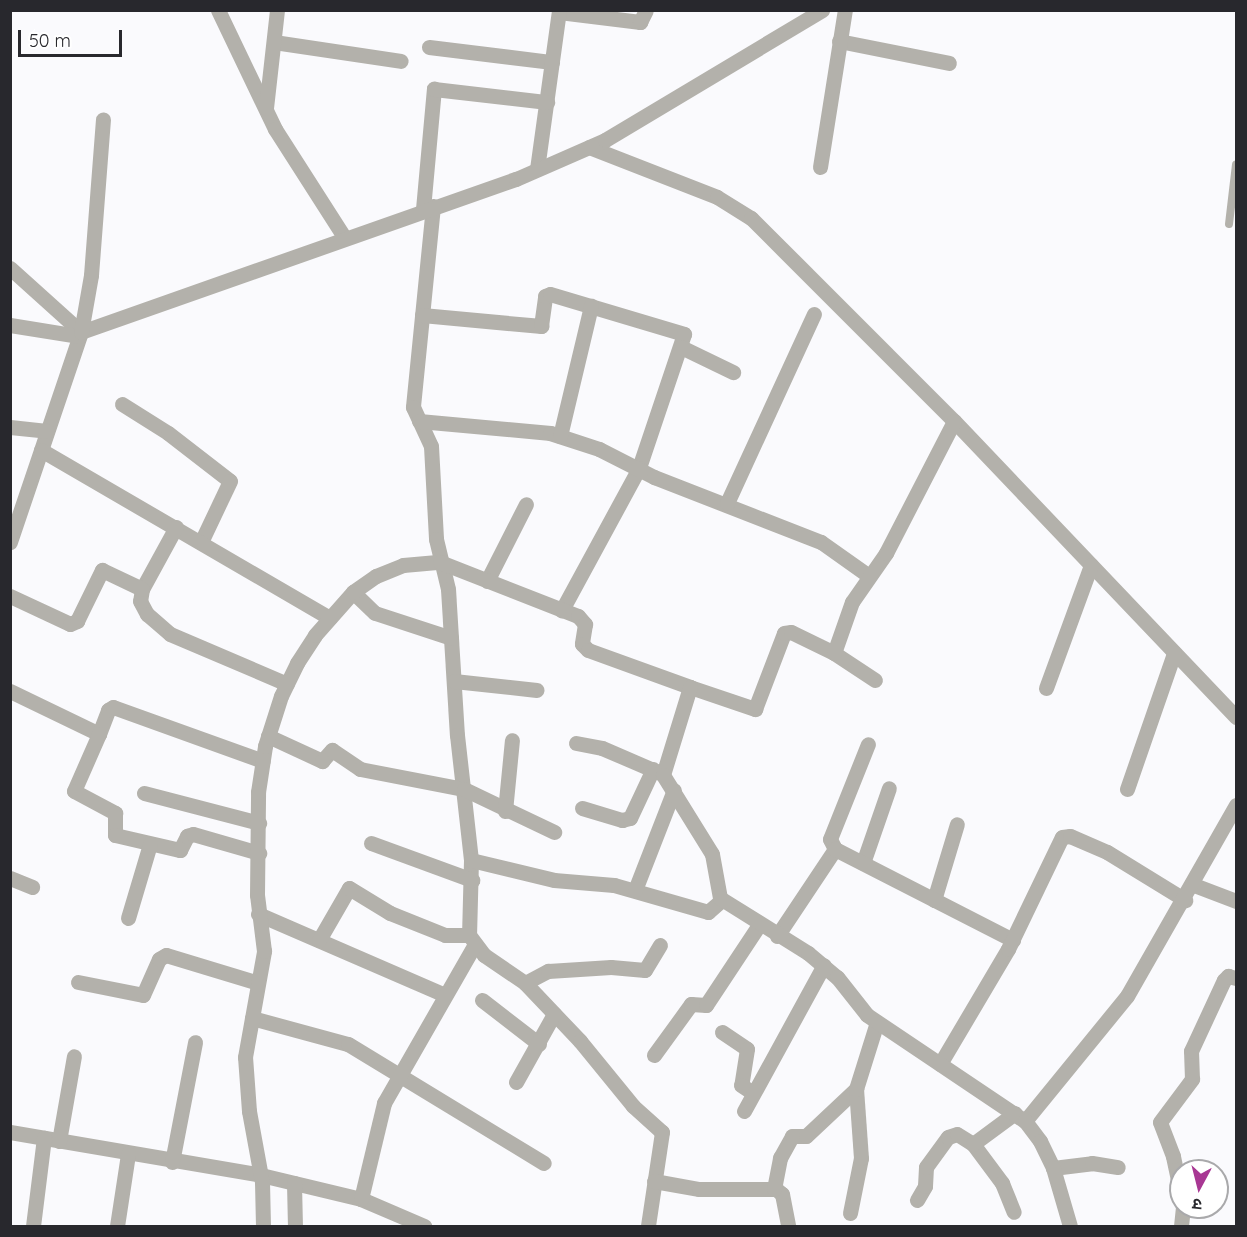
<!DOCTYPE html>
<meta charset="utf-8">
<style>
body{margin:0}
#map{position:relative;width:1247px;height:1237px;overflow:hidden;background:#fafafd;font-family:Quicksand,"Noto Sans Devanagari",sans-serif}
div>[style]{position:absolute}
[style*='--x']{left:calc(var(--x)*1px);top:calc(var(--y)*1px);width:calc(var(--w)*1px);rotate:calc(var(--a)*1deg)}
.service>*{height:8px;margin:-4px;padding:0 4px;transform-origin:4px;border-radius:4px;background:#b3b1ab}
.minor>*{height:15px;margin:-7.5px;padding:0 7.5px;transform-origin:7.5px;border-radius:7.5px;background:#b3b1ab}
span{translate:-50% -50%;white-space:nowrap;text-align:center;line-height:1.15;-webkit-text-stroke:5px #fff;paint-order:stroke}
.frame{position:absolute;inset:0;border:12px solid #28282d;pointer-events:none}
.north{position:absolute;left:1169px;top:1159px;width:60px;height:60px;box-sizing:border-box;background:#fff;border:2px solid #a9a9ab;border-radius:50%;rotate:187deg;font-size:16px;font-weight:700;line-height:24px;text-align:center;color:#28282d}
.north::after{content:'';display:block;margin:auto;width:21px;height:27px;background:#a83793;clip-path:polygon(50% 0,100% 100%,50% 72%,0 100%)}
.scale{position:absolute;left:18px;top:30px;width:104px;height:27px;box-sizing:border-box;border:3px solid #28282d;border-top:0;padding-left:8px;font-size:18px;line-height:21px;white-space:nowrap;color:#28282d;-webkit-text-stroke:4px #fff;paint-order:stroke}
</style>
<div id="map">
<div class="service">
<div style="--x:1229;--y:224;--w:60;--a:-83.3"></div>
</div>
<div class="minor">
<div style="--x:218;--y:10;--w:132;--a:64.4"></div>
<div style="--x:275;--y:129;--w:128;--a:57.4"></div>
<div style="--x:559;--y:12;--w:82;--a:7"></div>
<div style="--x:640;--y:22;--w:13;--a:-63"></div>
<div style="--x:839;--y:41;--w:112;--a:11.3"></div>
<div style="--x:274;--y:42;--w:128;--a:8.5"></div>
<div style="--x:429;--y:47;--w:124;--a:7"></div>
<div style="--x:266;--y:108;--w:99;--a:-83.6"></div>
<div style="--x:589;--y:147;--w:137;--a:21.3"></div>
<div style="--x:717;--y:197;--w:40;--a:32"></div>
<div style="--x:751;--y:218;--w:287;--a:45"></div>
<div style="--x:954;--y:421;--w:409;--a:46.4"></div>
<div style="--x:820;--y:167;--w:159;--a:-81"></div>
<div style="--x:537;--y:169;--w:161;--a:-82.1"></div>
<div style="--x:433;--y:206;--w:202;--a:95.7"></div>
<div style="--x:413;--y:407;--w:43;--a:65.2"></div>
<div style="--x:431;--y:446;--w:93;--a:86.9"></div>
<div style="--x:436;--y:539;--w:51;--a:76.5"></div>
<div style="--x:448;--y:589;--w:146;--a:86.5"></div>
<div style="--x:457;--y:735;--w:126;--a:83.6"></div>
<div style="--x:471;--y:860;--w:75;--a:91.5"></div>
<div style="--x:469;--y:935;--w:25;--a:53"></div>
<div style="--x:484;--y:955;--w:50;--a:34.3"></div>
<div style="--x:525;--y:983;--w:80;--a:46.5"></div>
<div style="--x:580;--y:1041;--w:84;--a:50.8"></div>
<div style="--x:633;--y:1106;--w:39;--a:42"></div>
<div style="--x:662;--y:1132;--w:95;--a:98.5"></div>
<div style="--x:423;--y:209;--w:121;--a:-84.8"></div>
<div style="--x:434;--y:89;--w:114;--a:6.6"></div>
<div style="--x:10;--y:268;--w:96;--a:42"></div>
<div style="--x:81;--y:332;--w:222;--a:108.7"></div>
<div style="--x:422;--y:315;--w:120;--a:5.3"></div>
<div style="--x:541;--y:326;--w:30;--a:-82"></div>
<div style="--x:545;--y:296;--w:5;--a:-22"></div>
<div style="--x:550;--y:294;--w:140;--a:16.6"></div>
<div style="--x:684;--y:334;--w:141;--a:108.6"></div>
<div style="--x:639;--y:468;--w:162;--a:118.5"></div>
<div style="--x:10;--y:325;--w:70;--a:9.1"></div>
<div style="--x:81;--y:332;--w:461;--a:-19.4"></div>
<div style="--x:516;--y:179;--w:97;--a:-23.7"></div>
<div style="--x:605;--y:140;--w:253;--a:-30.9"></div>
<div style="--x:81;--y:332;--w:58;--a:-80"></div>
<div style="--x:91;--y:275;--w:156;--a:-85.6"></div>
<div style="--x:681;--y:347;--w:58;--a:25.7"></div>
<div style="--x:122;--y:404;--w:54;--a:32.2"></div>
<div style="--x:168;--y:433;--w:78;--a:37.7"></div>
<div style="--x:230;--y:481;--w:68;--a:115.4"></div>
<div style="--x:419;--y:421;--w:132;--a:5.2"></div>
<div style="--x:550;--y:433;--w:52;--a:18.1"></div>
<div style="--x:599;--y:449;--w:62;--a:27"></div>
<div style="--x:654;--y:477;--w:179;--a:21.3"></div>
<div style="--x:821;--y:542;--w:59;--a:35.3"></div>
<div style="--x:10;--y:427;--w:37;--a:6"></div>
<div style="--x:560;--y:436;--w:134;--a:-76.6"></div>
<div style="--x:41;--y:450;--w:334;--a:30.2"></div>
<div style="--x:727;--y:503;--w:208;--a:-65.3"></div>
<div style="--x:176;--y:527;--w:71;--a:118.7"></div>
<div style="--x:142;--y:589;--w:12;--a:99"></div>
<div style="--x:140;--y:601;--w:15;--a:62"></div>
<div style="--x:147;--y:614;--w:30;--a:41"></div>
<div style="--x:170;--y:634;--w:127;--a:23.1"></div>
<div style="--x:487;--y:581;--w:86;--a:-63.1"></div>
<div style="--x:353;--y:592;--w:30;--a:44"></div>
<div style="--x:375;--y:613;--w:80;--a:18.2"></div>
<div style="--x:10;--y:596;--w:66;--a:25"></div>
<div style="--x:70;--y:624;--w:8;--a:-23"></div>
<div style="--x:77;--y:621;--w:57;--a:-63.9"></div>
<div style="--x:102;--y:570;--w:44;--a:25.4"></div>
<div style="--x:834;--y:653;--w:49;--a:33.4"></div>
<div style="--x:454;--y:681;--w:83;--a:6.2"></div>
<div style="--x:690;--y:687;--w:69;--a:18.7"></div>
<div style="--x:755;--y:709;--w:81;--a:-69.1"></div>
<div style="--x:784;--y:633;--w:7;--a:-8"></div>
<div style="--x:791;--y:632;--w:48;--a:26"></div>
<div style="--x:834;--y:653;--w:54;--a:-70.6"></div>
<div style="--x:852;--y:602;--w:60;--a:-55.2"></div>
<div style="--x:886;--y:553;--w:148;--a:-62.7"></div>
<div style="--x:1046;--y:688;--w:131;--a:-69.9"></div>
<div style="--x:10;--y:691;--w:99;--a:25.8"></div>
<div style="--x:99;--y:734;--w:26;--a:-69"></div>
<div style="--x:108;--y:710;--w:6;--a:-31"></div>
<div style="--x:113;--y:707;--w:159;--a:19.8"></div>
<div style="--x:99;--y:734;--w:62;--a:113.7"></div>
<div style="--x:74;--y:791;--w:47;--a:28.2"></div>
<div style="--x:115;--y:813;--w:22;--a:90"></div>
<div style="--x:115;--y:835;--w:67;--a:13"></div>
<div style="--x:180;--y:850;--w:16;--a:-63"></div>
<div style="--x:187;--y:836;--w:6;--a:-18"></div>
<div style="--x:193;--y:834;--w:69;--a:16.1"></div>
<div style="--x:268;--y:736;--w:60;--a:24.8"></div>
<div style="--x:322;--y:761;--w:15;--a:-48"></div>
<div style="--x:332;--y:750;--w:34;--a:34"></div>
<div style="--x:360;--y:769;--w:106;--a:10.9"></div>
<div style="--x:464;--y:789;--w:100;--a:25.5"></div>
<div style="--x:576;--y:743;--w:26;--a:11"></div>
<div style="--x:602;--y:748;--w:63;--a:23.3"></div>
<div style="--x:1127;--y:789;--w:144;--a:-70.9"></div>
<div style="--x:144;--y:793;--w:119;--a:14.6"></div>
<div style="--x:582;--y:808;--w:42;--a:16.7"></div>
<div style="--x:622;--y:820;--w:8;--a:-14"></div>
<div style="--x:630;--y:818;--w:54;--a:-64.9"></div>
<div style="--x:505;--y:811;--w:71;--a:-84.4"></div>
<div style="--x:371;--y:843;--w:108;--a:20.1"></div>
<div style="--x:835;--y:849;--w:11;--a:-117"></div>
<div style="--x:830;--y:839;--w:102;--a:-68.2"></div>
<div style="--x:471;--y:860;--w:85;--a:13.5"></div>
<div style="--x:554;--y:880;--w:60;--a:4.8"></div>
<div style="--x:614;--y:885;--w:98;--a:16"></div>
<div style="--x:708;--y:912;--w:18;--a:-41"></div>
<div style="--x:863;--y:863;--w:79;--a:-70.9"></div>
<div style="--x:10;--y:878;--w:24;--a:22"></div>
<div style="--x:1194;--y:885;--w:45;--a:20.9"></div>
<div style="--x:635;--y:890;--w:107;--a:-68.7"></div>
<div style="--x:934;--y:900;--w:79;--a:-73.2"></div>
<div style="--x:258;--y:914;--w:204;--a:23.4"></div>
<div style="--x:128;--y:918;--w:77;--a:-73.4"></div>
<div style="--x:777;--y:936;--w:105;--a:-56.3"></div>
<div style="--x:835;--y:849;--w:200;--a:27.1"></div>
<div style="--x:319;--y:940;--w:60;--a:-60"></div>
<div style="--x:349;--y:888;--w:48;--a:31.4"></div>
<div style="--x:390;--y:913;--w:59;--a:21.8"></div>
<div style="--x:445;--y:935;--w:24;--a:0"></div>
<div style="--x:78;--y:982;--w:66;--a:11.3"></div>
<div style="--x:143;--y:995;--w:39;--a:-66"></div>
<div style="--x:159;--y:959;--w:8;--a:-30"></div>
<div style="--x:166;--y:955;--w:96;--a:16.9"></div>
<div style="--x:525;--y:983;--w:26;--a:-28"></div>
<div style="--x:548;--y:971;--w:63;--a:-3.6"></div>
<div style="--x:611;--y:967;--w:34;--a:5"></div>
<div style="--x:645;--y:970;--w:29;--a:-59"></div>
<div style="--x:482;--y:1000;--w:72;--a:37.7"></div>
<div style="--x:252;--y:1018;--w:99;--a:15.2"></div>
<div style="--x:348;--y:1044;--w:229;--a:31.3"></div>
<div style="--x:722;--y:1032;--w:30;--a:34"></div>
<div style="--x:747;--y:1049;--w:36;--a:99"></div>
<div style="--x:741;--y:1085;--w:14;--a:34"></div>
<div style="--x:654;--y:1055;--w:63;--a:-54"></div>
<div style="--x:691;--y:1004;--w:15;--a:4"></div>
<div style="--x:706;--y:1005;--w:96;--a:-56.5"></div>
<div style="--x:940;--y:1064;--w:134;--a:-59.4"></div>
<div style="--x:1008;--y:949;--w:124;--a:-64.3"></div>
<div style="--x:1062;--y:837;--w:8;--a:-7"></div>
<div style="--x:1070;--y:836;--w:40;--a:23.4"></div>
<div style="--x:1107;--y:852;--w:92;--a:31.6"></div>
<div style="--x:516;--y:1082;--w:78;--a:-60.8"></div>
<div style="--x:744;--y:1111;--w:166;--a:-61.3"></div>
<div style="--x:1025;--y:1121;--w:161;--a:-50.8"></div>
<div style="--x:1127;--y:996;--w:220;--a:-60.3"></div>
<div style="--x:10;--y:1132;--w:255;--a:9.7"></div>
<div style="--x:261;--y:1175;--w:103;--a:13.5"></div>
<div style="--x:361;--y:1199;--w:69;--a:23.2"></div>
<div style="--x:59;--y:1141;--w:86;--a:-80"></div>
<div style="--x:973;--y:1144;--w:49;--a:53.4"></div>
<div style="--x:1002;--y:1183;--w:31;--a:68"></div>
<div style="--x:172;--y:1162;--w:122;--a:-79.1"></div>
<div style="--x:1053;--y:1168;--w:39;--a:-7"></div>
<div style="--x:1092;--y:1163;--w:26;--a:9"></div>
<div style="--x:654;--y:1181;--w:46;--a:10.1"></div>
<div style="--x:699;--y:1189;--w:77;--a:0"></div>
<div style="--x:776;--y:1189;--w:8;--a:40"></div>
<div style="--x:782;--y:1194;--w:33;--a:79"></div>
<div style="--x:294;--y:1183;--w:43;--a:88.7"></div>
<div style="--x:774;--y:1189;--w:32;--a:-79"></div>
<div style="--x:780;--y:1158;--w:25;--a:-61"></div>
<div style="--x:792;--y:1136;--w:14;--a:0"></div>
<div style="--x:806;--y:1136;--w:69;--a:-43.2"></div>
<div style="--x:1181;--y:1194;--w:39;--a:-102"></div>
<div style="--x:1173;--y:1156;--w:36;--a:-111"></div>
<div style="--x:1160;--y:1122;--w:54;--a:-53.3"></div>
<div style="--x:1192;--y:1079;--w:28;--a:-92"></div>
<div style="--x:1191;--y:1051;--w:78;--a:-65.1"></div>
<div style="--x:1224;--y:980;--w:6;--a:-45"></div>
<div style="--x:1228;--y:976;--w:8;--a:14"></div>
<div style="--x:361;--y:1199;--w:99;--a:-76.5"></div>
<div style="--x:384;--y:1103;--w:183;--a:-60.2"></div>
<div style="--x:917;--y:1200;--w:16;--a:-60"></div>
<div style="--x:925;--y:1186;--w:19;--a:-87"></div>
<div style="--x:926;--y:1167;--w:37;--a:-54"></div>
<div style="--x:948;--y:1137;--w:9;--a:-18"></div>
<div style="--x:957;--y:1134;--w:19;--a:32"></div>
<div style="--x:973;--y:1144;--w:52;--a:-36.4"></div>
<div style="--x:850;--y:1213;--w:56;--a:-78.7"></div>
<div style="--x:861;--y:1158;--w:69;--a:-94.1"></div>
<div style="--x:856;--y:1089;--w:70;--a:-72.6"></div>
<div style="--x:33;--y:1226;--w:89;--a:-82.9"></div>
<div style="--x:117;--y:1226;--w:73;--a:-81.3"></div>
<div style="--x:263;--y:1226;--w:44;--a:-91.3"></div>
<div style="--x:262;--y:1182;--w:72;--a:-100.4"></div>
<div style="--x:249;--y:1111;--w:54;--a:-94.2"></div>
<div style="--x:245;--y:1057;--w:108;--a:-79.8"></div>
<div style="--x:264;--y:951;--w:56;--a:-97.1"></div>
<div style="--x:257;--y:895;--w:103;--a:-89.4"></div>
<div style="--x:258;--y:792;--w:47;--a:-81.3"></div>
<div style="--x:265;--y:746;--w:52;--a:-72.3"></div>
<div style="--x:281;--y:696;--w:37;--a:-64"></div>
<div style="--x:297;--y:663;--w:33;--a:-57"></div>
<div style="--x:315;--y:635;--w:57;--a:-48.5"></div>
<div style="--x:353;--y:592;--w:28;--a:-35"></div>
<div style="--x:376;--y:576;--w:29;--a:-22"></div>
<div style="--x:403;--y:565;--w:37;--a:-5"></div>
<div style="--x:440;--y:562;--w:148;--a:21.4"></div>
<div style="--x:578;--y:616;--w:11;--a:49"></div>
<div style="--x:585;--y:624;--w:20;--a:99"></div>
<div style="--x:582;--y:644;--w:8;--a:45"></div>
<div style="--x:588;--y:650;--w:109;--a:19.9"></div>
<div style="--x:690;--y:687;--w:92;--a:107.1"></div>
<div style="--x:663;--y:775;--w:93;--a:58.2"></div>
<div style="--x:712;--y:854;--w:45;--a:79.7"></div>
<div style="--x:720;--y:898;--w:104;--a:32"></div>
<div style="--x:808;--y:953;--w:38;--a:40"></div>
<div style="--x:837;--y:977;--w:48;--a:51.7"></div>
<div style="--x:867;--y:1015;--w:190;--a:33.9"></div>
<div style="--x:1025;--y:1121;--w:25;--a:53"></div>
<div style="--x:1040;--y:1141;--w:30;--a:64"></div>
<div style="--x:1053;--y:1168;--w:60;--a:73.7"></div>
<div style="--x:1181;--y:1226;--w:19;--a:-84"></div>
</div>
<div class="frame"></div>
<div class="north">उ</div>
<div class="scale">50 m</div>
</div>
